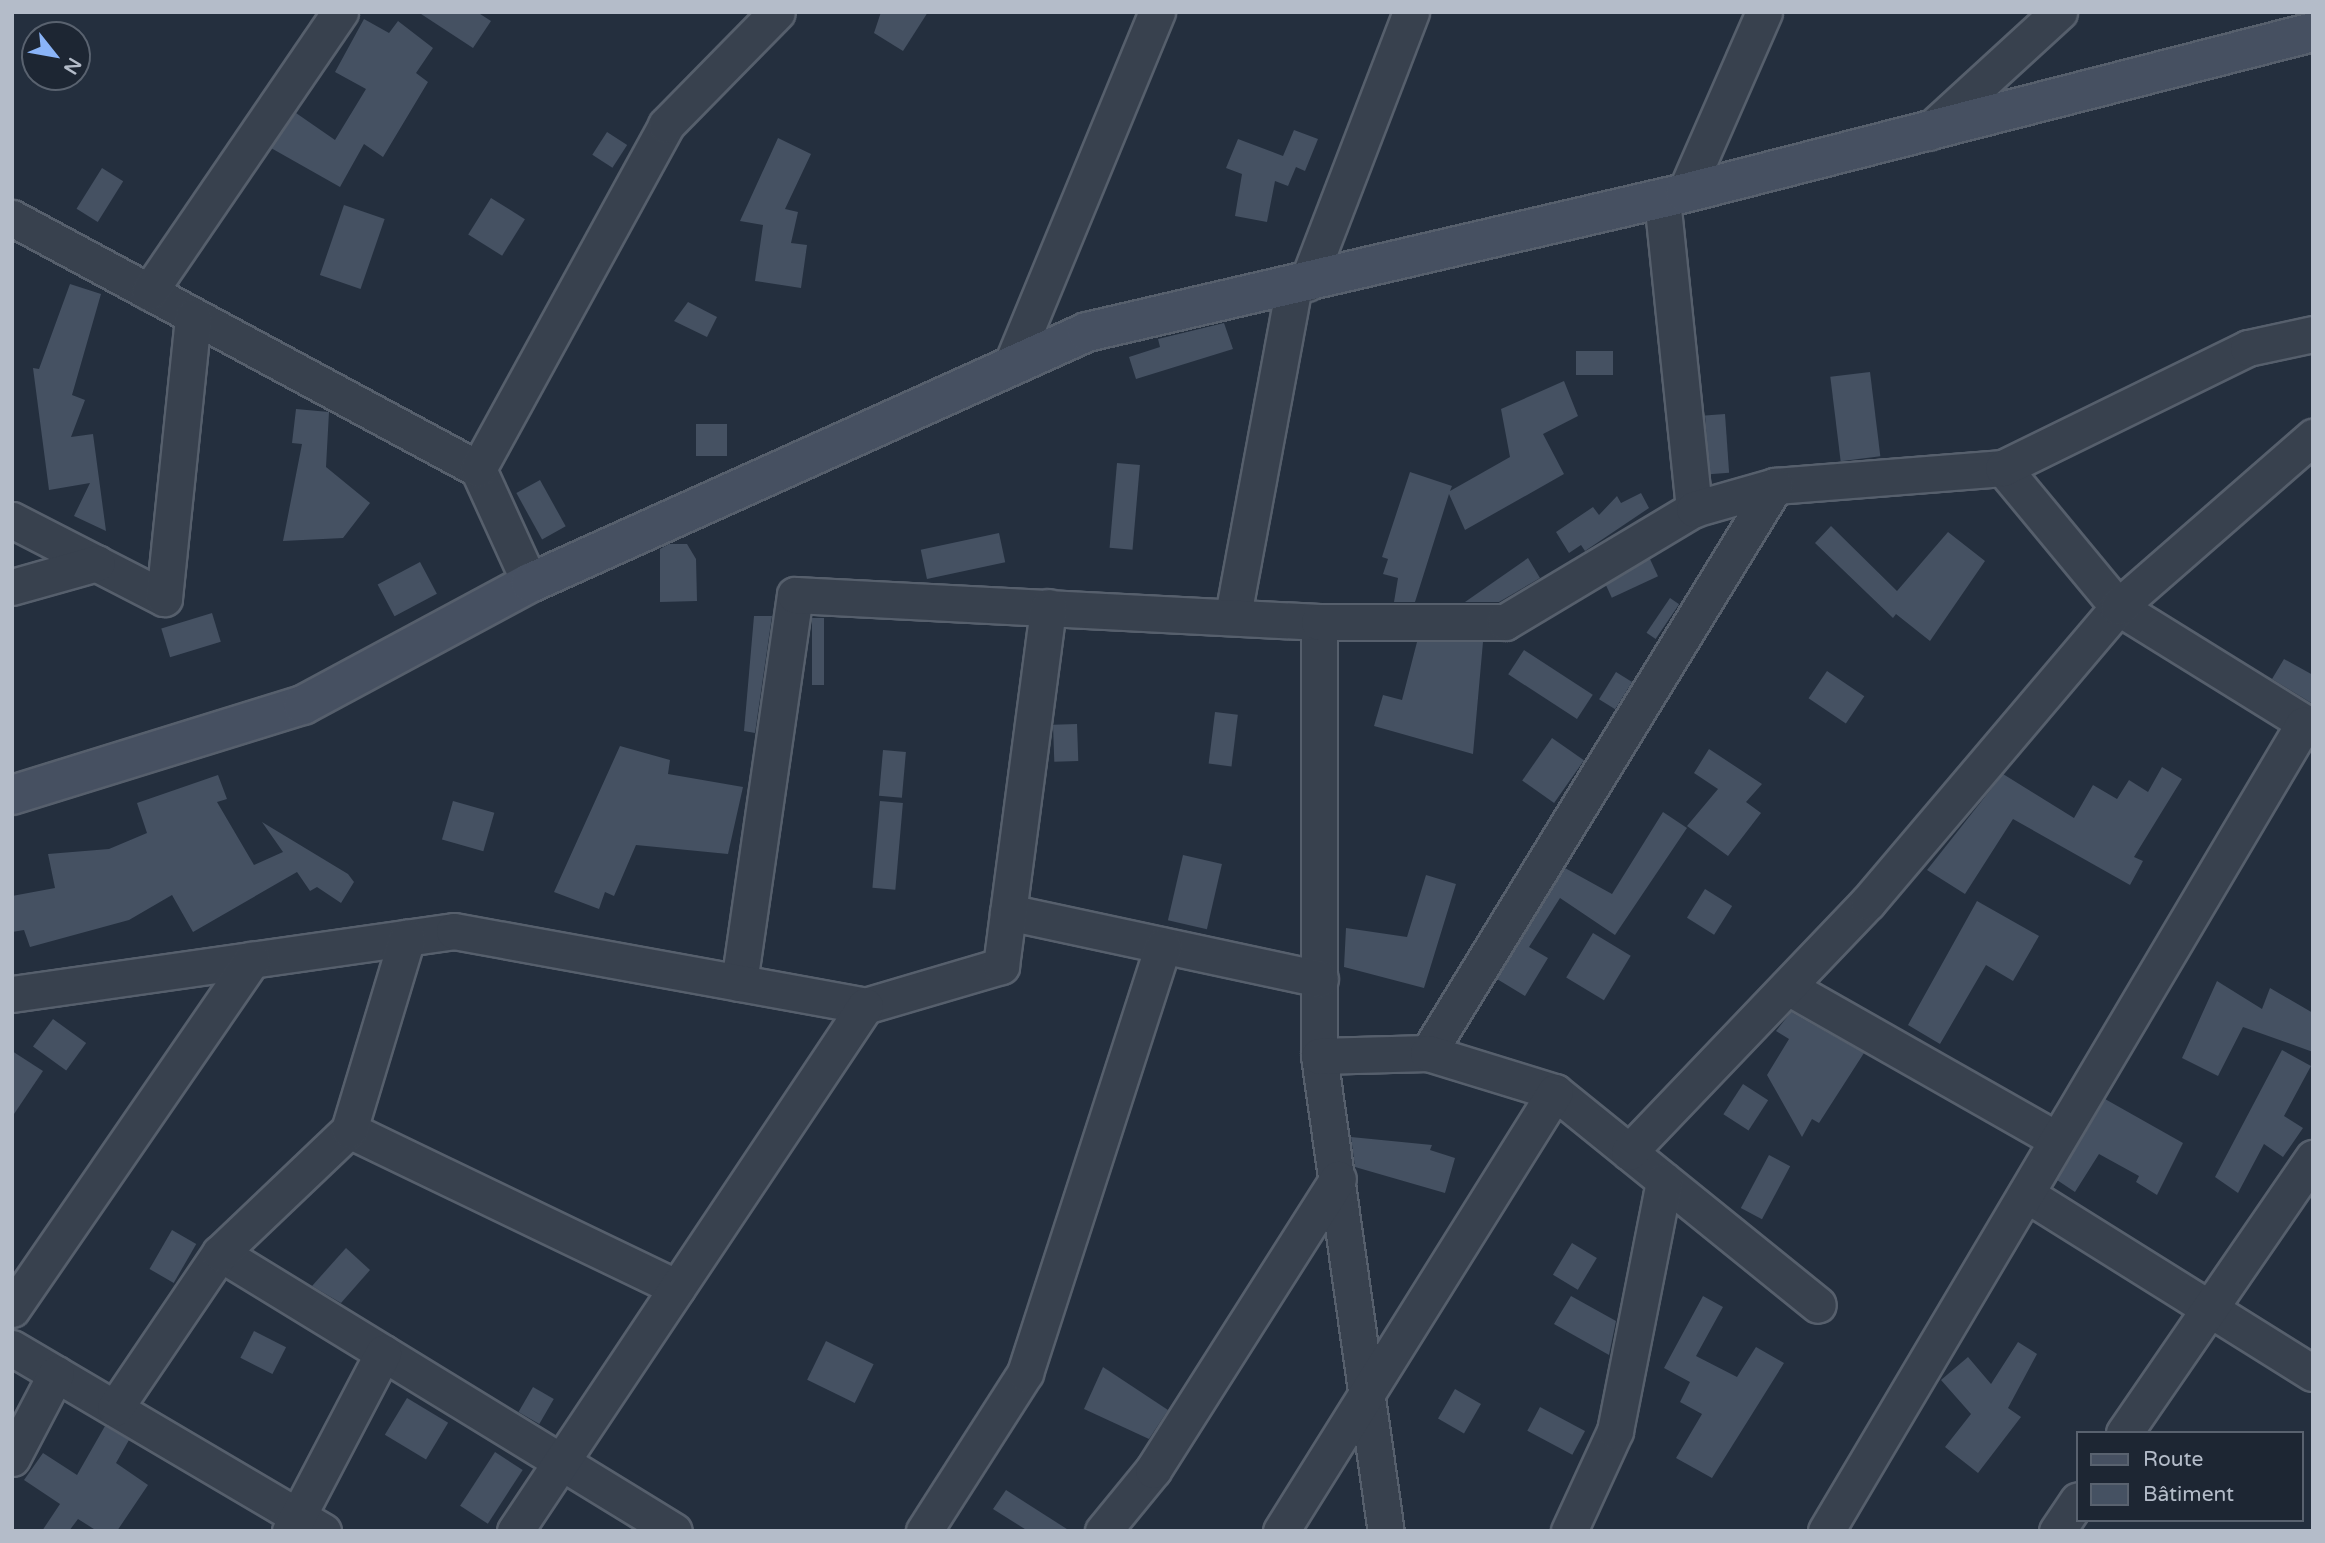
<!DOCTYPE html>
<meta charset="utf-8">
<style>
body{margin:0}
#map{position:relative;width:2325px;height:1543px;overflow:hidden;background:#242f3e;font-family:"Varela Round",sans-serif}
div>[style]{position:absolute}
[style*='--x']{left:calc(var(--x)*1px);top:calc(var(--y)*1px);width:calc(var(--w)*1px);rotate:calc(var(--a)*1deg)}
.building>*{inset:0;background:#455162;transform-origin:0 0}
.roads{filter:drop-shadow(2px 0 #565f6c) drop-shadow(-2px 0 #565f6c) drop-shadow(0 2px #565f6c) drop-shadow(0 -2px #565f6c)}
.street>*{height:35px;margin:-17.5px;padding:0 17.5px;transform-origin:17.5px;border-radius:17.5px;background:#38414e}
.secondary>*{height:38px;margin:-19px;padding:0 19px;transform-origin:19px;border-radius:19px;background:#465061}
span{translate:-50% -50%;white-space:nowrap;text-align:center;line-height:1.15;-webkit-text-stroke:5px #1d2633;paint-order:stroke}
.frame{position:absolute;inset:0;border:14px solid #b4bcc9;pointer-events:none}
.legend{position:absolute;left:2076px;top:1431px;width:228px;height:91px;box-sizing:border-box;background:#1d2633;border:2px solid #59626f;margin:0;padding:9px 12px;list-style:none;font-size:21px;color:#b4bcc9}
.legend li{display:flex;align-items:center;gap:14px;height:35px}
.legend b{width:35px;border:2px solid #59626f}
.north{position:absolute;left:21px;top:21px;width:70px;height:70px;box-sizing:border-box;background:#1d2633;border:2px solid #59626f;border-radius:50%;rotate:121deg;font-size:19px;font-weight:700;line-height:28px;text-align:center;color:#b4bcc9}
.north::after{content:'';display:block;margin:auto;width:24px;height:32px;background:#8ab4f8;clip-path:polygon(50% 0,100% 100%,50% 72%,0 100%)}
</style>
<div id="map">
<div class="building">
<div style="clip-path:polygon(418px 12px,477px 12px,491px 21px,473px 48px)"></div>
<div style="clip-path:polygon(881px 12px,928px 12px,903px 51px,874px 33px)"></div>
<div style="clip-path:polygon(364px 19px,389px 33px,398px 21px,433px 48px,416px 73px,428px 82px,383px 157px,364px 144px,340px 187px,271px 148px,296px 113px,335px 140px,366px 89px,335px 72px)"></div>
<div style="clip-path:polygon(1294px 130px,1318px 139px,1305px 171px,1296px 167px,1288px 186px,1275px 181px,1267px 222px,1235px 216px,1242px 174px,1226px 168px,1238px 139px,1283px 156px)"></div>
<div style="left:607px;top:132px;width:24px;height:27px;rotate:33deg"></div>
<div style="clip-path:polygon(778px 138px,811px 154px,785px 209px,798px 212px,791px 243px,807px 245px,801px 288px,755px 281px,763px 225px,740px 221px)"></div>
<div style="left:102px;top:168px;width:25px;height:48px;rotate:32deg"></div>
<div style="left:491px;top:198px;width:40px;height:43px;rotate:32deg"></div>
<div style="left:344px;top:205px;width:43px;height:74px;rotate:19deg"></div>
<div style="clip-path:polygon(70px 284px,101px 294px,72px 395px,85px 400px,71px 437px,93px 434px,106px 531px,74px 516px,90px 483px,49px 490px,33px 368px,39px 369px)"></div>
<div style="clip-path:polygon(688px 302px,717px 317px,707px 337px,674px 321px)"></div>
<div style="clip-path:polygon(1224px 323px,1233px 349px,1136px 379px,1129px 357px,1160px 347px,1158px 339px)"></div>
<div style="left:1613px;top:351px;width:24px;height:37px;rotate:90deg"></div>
<div style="left:1870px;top:372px;width:85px;height:40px;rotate:83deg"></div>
<div style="clip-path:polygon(1564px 381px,1578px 416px,1543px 434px,1564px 474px,1465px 530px,1449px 494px,1415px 602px,1394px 602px,1398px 578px,1383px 574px,1388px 559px,1382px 557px,1410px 472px,1452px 486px,1450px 491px,1510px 457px,1501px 409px)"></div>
<div style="clip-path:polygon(296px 409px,329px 412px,326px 467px,370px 503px,343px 538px,283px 541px,302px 444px,292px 443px)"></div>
<div style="left:1725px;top:414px;width:59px;height:20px;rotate:86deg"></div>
<div style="left:696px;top:424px;width:31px;height:32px"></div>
<div style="left:1117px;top:463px;width:23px;height:85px;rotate:5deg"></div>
<div style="left:540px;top:480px;width:53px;height:27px;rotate:61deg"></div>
<div style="clip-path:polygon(1641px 493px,1649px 508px,1585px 551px,1581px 545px,1569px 553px,1556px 532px,1593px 507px,1599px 515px,1617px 496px,1621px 503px)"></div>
<div style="clip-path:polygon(1831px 526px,1897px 591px,1948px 532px,1985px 561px,1930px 641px,1896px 614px,1893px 618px,1815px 543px)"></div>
<div style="left:999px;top:533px;width:30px;height:80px;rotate:78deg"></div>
<div style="clip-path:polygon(669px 544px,687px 544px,696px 559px,697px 601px,660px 602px,660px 549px)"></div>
<div style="clip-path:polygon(1528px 558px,1540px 578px,1499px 602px,1465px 602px)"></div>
<div style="left:1650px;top:559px;width:19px;height:51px;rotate:65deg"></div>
<div style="left:420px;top:562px;width:36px;height:48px;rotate:62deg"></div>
<div style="left:1670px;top:598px;width:11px;height:42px;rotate:34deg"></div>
<div style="left:212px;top:613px;width:30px;height:53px;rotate:73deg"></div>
<div style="clip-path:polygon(754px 616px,772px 616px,755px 733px,744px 731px)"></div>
<div style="left:812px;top:618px;width:12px;height:67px"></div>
<div style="clip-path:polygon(1417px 642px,1483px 642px,1473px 754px,1374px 726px,1383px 695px,1402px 700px)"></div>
<div style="left:1524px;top:650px;width:82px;height:29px;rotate:33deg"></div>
<div style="clip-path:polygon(2284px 659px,2313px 675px,2313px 704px,2272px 679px)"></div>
<div style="left:1827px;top:671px;width:45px;height:33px;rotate:34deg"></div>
<div style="left:1616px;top:672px;width:19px;height:32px;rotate:32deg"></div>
<div style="left:1215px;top:712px;width:23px;height:52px;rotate:7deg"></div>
<div style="left:1077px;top:724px;width:37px;height:24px;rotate:88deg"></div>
<div style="left:1552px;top:738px;width:39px;height:52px;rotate:35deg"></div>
<div style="clip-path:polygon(620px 746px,670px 760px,668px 774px,743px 787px,728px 854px,636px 845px,614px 896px,605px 892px,599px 909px,554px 892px)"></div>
<div style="clip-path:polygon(1709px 749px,1762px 784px,1746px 802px,1761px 813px,1728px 856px,1687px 826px,1718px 789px,1694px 773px)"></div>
<div style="left:883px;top:750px;width:23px;height:46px;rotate:5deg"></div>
<div style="clip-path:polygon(2162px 767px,2182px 779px,2134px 857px,2143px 861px,2130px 885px,2013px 819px,1965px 894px,1927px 870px,2003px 774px,2074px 818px,2093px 785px,2117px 799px,2129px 780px,2148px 792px)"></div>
<div style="clip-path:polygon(218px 775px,227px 799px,217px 802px,254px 865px,283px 852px,262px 822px,348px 874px,354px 882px,341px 903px,317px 887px,310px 891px,297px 872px,193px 932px,172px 895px,129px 920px,30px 947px,24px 930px,12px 932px,12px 896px,55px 888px,48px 854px,109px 849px,147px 833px,137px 803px)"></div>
<div style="left:453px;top:801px;width:43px;height:40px;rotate:16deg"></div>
<div style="left:880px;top:801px;width:23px;height:87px;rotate:5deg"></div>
<div style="clip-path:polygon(1663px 812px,1687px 828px,1615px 935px,1560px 898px,1529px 947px,1548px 958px,1525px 996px,1497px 979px,1565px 868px,1612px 894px)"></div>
<div style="left:1183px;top:855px;width:40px;height:67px;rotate:13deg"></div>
<div style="clip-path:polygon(1426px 875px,1456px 884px,1424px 988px,1344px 967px,1346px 928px,1407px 937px)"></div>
<div style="left:1705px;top:889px;width:32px;height:34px;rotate:32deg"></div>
<div style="clip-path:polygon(1977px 901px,2039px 936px,2013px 981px,1986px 965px,1940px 1044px,1908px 1025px)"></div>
<div style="left:1593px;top:933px;width:44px;height:52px;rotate:31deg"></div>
<div style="clip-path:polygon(2217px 981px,2262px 1009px,2270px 988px,2313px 1013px,2313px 1052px,2243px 1027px,2218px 1076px,2182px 1058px)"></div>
<div style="clip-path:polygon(1791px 1012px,1864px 1053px,1819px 1123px,1812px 1119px,1802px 1137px,1767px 1075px,1789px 1039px,1776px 1031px)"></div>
<div style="left:53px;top:1019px;width:41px;height:34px;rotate:36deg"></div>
<div style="clip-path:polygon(2282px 1050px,2311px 1066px,2284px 1116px,2303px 1128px,2283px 1157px,2264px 1144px,2238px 1193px,2215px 1177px)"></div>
<div style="clip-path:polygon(12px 1051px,43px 1071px,12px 1117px)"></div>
<div style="left:1743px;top:1084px;width:30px;height:36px;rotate:33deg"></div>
<div style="clip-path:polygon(2105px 1099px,2183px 1143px,2157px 1195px,2136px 1182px,2139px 1176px,2099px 1154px,2075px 1192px,2057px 1180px)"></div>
<div style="clip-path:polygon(1351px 1137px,1432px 1145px,1430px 1150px,1455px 1158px,1445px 1193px,1355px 1167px)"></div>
<div style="left:1769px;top:1155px;width:24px;height:60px;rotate:28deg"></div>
<div style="left:172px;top:1230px;width:28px;height:45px;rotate:30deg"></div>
<div style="left:1572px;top:1243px;width:29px;height:37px;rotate:31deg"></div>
<div style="clip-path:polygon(346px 1248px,370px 1270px,341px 1303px,312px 1286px)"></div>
<div style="clip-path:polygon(1571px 1296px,1616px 1321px,1609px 1355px,1554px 1324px)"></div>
<div style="clip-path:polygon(1703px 1296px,1723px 1307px,1696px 1356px,1737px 1377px,1756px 1347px,1784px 1363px,1712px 1478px,1676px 1458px,1702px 1414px,1680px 1402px,1690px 1382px,1664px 1368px)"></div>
<div style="left:254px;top:1331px;width:36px;height:30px;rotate:27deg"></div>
<div style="left:826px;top:1341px;width:53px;height:43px;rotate:26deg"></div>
<div style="clip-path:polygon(2018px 1342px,2037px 1354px,2008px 1408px,2021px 1417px,1978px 1473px,1945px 1447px,1971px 1414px,1941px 1380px,1968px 1357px,1991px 1384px)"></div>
<div style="clip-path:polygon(1103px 1367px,1168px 1410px,1149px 1439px,1084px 1409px)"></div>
<div style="left:533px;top:1387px;width:24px;height:29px;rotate:30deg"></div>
<div style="left:1455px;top:1389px;width:30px;height:34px;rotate:30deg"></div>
<div style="left:407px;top:1398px;width:48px;height:43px;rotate:31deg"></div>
<div style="left:1540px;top:1407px;width:51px;height:27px;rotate:28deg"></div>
<div style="clip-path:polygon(105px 1426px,129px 1440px,116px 1463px,148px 1485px,117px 1531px,97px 1531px,78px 1519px,69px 1531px,42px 1531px,60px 1504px,24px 1480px,43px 1453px,77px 1475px)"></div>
<div style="left:495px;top:1452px;width:33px;height:64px;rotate:33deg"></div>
<div style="clip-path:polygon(1006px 1490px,1070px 1531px,1028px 1531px,993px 1509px)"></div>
</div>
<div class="roads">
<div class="street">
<div style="--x:1928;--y:132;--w:178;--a:-42.5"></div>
<div style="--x:1685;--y:193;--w:197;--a:-66.4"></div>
<div style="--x:1662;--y:199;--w:312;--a:84.1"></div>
<div style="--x:12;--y:218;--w:529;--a:28.31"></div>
<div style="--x:478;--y:469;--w:125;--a:65.5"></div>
<div style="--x:1307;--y:283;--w:290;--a:-69"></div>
<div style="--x:149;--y:292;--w:339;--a:-55.7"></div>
<div style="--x:1011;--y:366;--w:383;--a:-67.6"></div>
<div style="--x:2003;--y:468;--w:180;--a:50.4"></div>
<div style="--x:2118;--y:607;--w:229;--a:31.8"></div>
<div style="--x:478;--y:469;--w:392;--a:-61.3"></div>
<div style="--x:666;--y:125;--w:158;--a:-45.5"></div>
<div style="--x:12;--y:520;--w:171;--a:27.2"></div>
<div style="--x:164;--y:598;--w:283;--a:-84.1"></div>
<div style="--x:12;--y:587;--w:88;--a:-15.8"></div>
<div style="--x:1233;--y:615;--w:335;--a:-79.5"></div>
<div style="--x:1319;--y:622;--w:434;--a:90"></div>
<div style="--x:1319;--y:1056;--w:480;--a:82"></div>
<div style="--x:1008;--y:912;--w:319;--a:12.1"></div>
<div style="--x:739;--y:983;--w:392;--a:-81.8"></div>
<div style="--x:795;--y:595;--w:525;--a:2.95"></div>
<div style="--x:1319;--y:622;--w:186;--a:0"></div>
<div style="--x:1505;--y:622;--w:220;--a:-30.9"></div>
<div style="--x:1694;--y:509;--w:84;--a:-15.9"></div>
<div style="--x:1775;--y:486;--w:229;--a:-4.5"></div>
<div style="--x:2003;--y:468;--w:273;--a:-26.1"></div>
<div style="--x:2248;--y:348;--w:66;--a:-12.2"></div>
<div style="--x:1788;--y:987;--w:309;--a:29.6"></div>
<div style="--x:12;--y:994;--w:446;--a:-8.1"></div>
<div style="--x:454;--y:931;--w:418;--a:10.3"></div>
<div style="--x:865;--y:1006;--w:142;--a:-16.4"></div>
<div style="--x:1001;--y:966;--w:362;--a:-82.5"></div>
<div style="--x:1428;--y:1053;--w:665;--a:-58.53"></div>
<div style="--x:1319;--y:1056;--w:109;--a:-1.6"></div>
<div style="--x:1428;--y:1053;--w:133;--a:17.1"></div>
<div style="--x:1555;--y:1092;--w:338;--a:39"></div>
<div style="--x:349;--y:1130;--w:364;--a:25.7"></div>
<div style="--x:1629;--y:1152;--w:346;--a:-46.3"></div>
<div style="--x:1868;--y:902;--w:387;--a:-49.7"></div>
<div style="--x:2118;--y:607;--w:259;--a:-41.1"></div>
<div style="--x:2026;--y:1194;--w:338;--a:32"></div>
<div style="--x:220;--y:1253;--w:532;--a:31.48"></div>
<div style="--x:12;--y:1309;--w:424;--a:-55.5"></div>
<div style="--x:12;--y:1348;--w:361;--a:30.5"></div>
<div style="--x:115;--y:1408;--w:187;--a:-55.9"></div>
<div style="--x:220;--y:1253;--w:178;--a:-43.6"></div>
<div style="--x:349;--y:1130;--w:201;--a:-73.2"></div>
<div style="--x:2124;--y:1433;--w:334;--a:-55.5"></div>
<div style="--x:12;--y:1458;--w:95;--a:-62.4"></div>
<div style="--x:290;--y:1531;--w:201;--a:-62.4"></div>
<div style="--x:515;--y:1531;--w:631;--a:-56.31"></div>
<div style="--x:924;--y:1531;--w:188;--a:-57.4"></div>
<div style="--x:1025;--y:1373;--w:449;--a:-72.1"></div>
<div style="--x:1103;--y:1531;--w:79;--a:-50.7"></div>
<div style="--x:1153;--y:1470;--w:345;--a:-57.6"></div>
<div style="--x:1281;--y:1531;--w:517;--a:-58.03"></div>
<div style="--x:1569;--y:1531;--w:110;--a:-65.3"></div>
<div style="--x:1615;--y:1431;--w:255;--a:-78.9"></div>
<div style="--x:1826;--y:1531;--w:937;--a:-59.38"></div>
<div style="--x:2057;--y:1531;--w:37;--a:-56"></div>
</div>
<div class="secondary">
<div style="--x:12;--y:795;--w:305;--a:-17.2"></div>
<div style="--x:303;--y:705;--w:258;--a:-28.3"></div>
<div style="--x:530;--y:583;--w:611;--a:-24.26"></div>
<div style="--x:1087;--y:332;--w:614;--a:-13.09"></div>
<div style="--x:1685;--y:193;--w:648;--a:-14.38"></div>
</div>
</div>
<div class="frame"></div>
<ul class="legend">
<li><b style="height:9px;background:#465061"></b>Route</li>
<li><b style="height:19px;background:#455162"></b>Bâtiment</li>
</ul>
<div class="north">N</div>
</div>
